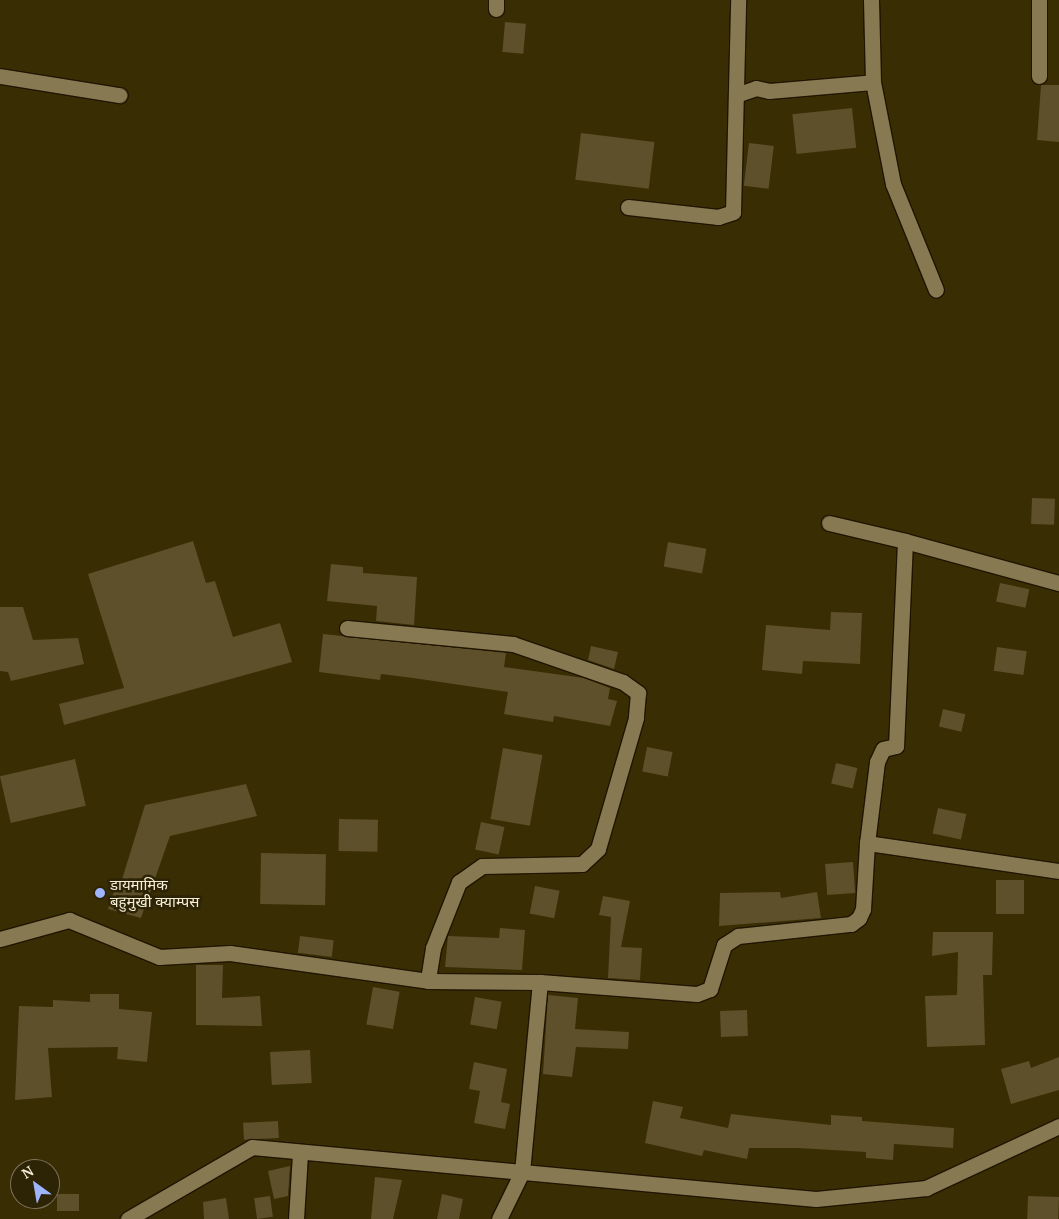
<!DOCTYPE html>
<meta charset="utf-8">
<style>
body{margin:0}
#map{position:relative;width:1059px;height:1219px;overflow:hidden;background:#392d04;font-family:"PT Serif","Noto Sans Devanagari",serif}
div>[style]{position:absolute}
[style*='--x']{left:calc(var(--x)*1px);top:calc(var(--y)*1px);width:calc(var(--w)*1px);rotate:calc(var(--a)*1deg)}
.building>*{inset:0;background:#5d502a;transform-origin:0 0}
.roads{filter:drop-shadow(1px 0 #1f1500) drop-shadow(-1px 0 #1f1500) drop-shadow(0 1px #1f1500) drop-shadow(0 -1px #1f1500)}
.minor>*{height:15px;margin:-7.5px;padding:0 7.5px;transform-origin:7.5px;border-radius:7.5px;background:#877951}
.dots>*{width:14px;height:14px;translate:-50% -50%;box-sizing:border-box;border:2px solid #2d2406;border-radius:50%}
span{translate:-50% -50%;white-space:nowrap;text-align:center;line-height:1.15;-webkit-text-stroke:5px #2d2406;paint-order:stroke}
.poi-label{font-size:15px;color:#f6eed9}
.left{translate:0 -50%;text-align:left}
.north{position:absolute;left:10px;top:1159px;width:50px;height:50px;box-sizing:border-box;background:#2d2406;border:1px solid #7d755a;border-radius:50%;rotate:328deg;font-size:14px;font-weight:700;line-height:20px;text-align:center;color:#f6eed9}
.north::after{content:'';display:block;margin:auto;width:18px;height:22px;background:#9eb4fd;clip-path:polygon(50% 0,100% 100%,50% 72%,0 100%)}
</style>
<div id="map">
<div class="building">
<div style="left:505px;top:22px;width:21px;height:30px;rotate:5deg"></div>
<div style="clip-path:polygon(1041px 85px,1059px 85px,1059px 142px,1037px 140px)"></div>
<div style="left:852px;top:108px;width:40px;height:60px;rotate:84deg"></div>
<div style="left:581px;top:133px;width:74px;height:47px;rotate:7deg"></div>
<div style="left:749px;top:143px;width:25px;height:43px;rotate:7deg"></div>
<div style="left:1032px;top:498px;width:23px;height:26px;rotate:2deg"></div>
<div style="clip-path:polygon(193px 541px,206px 583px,215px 581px,233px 637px,280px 623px,292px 662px,64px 725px,59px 704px,124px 688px,88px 574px)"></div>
<div style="left:668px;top:542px;width:39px;height:25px;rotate:10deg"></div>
<div style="clip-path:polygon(331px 564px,363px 567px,363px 573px,417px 577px,414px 625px,376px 621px,377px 606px,327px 601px)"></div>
<div style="left:1000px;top:583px;width:30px;height:19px;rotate:12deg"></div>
<div style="clip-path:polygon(0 607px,23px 607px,33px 640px,78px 638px,84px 664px,11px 681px,8px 672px,0 671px)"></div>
<div style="clip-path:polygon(831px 612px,862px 613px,860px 664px,803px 661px,802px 674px,762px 670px,766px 625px,830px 630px)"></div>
<div style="clip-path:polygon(323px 634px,506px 653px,504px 667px,584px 678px,610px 688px,608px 699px,617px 701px,610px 726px,554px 716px,553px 722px,504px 714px,508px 692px,413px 678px,381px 674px,380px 680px,319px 672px)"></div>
<div style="clip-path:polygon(591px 646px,618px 652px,614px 669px,588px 660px)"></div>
<div style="left:997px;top:647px;width:30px;height:24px;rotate:8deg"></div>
<div style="left:943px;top:709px;width:23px;height:18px;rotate:13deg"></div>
<div style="left:647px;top:747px;width:26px;height:25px;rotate:11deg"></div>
<div style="left:503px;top:748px;width:40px;height:72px;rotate:10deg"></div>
<div style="left:75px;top:759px;width:48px;height:77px;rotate:77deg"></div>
<div style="left:836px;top:763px;width:22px;height:21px;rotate:13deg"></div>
<div style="clip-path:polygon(246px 784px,257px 816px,170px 836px,141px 918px,108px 909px,115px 888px,119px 889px,145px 805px)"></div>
<div style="left:938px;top:808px;width:29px;height:26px;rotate:12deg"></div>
<div style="left:339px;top:819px;width:39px;height:32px;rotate:1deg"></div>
<div style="left:481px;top:822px;width:24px;height:28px;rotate:12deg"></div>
<div style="left:261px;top:853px;width:65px;height:51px;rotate:1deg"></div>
<div style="left:853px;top:862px;width:31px;height:28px;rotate:86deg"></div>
<div style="left:996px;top:880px;width:28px;height:34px"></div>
<div style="left:535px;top:886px;width:25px;height:28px;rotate:11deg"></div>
<div style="clip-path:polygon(780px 892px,781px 898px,817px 892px,821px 918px,719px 926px,720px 893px)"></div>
<div style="clip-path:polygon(603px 896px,630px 901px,621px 947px,642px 948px,640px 980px,608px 978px,611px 917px,599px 915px)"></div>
<div style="clip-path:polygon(500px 928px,525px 930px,522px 970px,445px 967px,448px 936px,499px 938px)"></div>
<div style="clip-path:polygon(933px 932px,993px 932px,992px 975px,983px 975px,985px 1045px,927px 1047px,925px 996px,957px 995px,958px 952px,932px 956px)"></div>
<div style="left:300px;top:936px;width:34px;height:17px;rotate:7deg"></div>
<div style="clip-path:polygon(196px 965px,223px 965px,222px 998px,260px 996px,262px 1026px,196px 1025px)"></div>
<div style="left:373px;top:987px;width:27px;height:38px;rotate:10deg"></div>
<div style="clip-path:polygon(90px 994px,119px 994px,119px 1009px,152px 1012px,147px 1062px,117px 1059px,118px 1047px,48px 1048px,52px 1097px,15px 1100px,19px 1006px,53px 1007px,53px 1000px,90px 1002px)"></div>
<div style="clip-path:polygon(548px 995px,578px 998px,575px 1029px,629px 1032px,628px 1049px,576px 1047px,572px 1077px,543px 1074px)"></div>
<div style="left:475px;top:997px;width:27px;height:28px;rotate:10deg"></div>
<div style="left:747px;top:1010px;width:26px;height:27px;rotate:88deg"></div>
<div style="left:310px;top:1050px;width:33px;height:40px;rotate:87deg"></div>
<div style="clip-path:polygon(1059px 1057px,1059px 1090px,1011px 1104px,1001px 1069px,1029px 1061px,1031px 1068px)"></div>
<div style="clip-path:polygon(474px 1062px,507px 1069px,501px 1102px,510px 1104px,505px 1129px,474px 1123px,480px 1091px,469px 1089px)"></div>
<div style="clip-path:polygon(653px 1101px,683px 1107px,680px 1118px,728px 1128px,731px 1114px,831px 1125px,831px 1115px,862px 1117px,862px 1121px,954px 1128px,953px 1148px,894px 1144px,893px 1160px,866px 1158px,866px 1152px,798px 1148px,749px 1148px,747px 1159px,704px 1150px,702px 1156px,645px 1143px)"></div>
<div style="left:278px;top:1121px;width:17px;height:35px;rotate:87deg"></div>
<div style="clip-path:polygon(290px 1166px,288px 1196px,274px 1199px,268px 1171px)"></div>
<div style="clip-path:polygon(375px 1177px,402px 1180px,393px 1219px,371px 1219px)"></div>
<div style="left:57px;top:1194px;width:22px;height:17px"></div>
<div style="clip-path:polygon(442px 1194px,463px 1199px,459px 1219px,437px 1219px)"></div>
<div style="left:270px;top:1196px;width:21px;height:16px;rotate:82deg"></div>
<div style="left:1028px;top:1196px;width:31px;height:23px;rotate:2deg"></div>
<div style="clip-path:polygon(226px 1198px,229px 1219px,204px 1219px,203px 1202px)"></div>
</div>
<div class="roads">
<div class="minor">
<div style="--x:871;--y:0;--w:82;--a:88.6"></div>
<div style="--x:873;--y:82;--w:104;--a:78.9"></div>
<div style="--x:893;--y:184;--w:114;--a:67.9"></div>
<div style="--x:496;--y:9;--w:9;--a:-90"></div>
<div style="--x:0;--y:76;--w:121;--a:9.1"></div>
<div style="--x:1039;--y:76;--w:76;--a:-90"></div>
<div style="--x:736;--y:95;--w:21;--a:-19"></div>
<div style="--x:756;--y:88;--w:13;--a:13"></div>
<div style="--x:769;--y:91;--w:104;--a:-4.9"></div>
<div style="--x:628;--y:207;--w:91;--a:6.3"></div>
<div style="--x:718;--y:217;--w:16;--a:-18"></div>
<div style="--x:733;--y:212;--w:212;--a:-88.6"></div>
<div style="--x:829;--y:523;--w:78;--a:13.3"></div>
<div style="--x:905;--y:541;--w:205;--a:92.5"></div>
<div style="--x:896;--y:746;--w:13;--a:167"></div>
<div style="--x:883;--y:749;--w:14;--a:115"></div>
<div style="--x:877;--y:762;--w:82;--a:97"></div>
<div style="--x:905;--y:541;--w:160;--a:15.3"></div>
<div style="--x:347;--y:628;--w:167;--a:5.5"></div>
<div style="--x:513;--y:644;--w:116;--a:19.1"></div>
<div style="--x:623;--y:682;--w:19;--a:36"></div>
<div style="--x:638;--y:693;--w:25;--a:95"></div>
<div style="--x:636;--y:718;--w:136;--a:106.2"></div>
<div style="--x:598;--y:849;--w:22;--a:137"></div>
<div style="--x:582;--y:864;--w:100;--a:178.9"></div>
<div style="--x:482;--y:866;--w:28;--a:145"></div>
<div style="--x:459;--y:882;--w:71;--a:111.5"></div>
<div style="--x:433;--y:948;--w:33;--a:99"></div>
<div style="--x:0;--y:939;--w:72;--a:-15.4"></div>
<div style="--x:69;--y:920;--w:97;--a:22.3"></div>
<div style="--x:159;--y:957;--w:71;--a:-3.2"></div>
<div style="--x:230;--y:953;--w:200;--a:8"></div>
<div style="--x:428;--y:981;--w:112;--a:0.5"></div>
<div style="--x:540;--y:982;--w:157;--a:4.4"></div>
<div style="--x:697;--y:994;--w:14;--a:-21"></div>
<div style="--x:710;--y:989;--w:46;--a:-72.3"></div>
<div style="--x:724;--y:945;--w:17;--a:-33"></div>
<div style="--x:738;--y:936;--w:114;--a:-6.1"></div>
<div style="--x:851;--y:924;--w:10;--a:-37"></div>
<div style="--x:859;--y:918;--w:10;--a:-66"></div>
<div style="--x:863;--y:909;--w:66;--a:-86.5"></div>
<div style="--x:867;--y:843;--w:194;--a:8.3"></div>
<div style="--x:128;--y:1219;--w:143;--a:-30.1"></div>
<div style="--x:252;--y:1147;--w:566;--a:5.27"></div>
<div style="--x:816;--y:1199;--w:111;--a:-5.7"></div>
<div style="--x:926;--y:1188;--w:147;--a:-25"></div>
<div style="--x:296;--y:1219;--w:65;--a:-86.5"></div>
<div style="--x:499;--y:1219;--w:52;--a:-63.9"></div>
<div style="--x:522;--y:1172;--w:191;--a:-84.6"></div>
</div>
</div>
<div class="dots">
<div style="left:100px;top:893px;background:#9eb4fd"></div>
</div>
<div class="poi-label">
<span class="left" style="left:110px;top:893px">डायमामिक<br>बहुमुखी क्याम्पस</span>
</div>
<div class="north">N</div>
</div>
